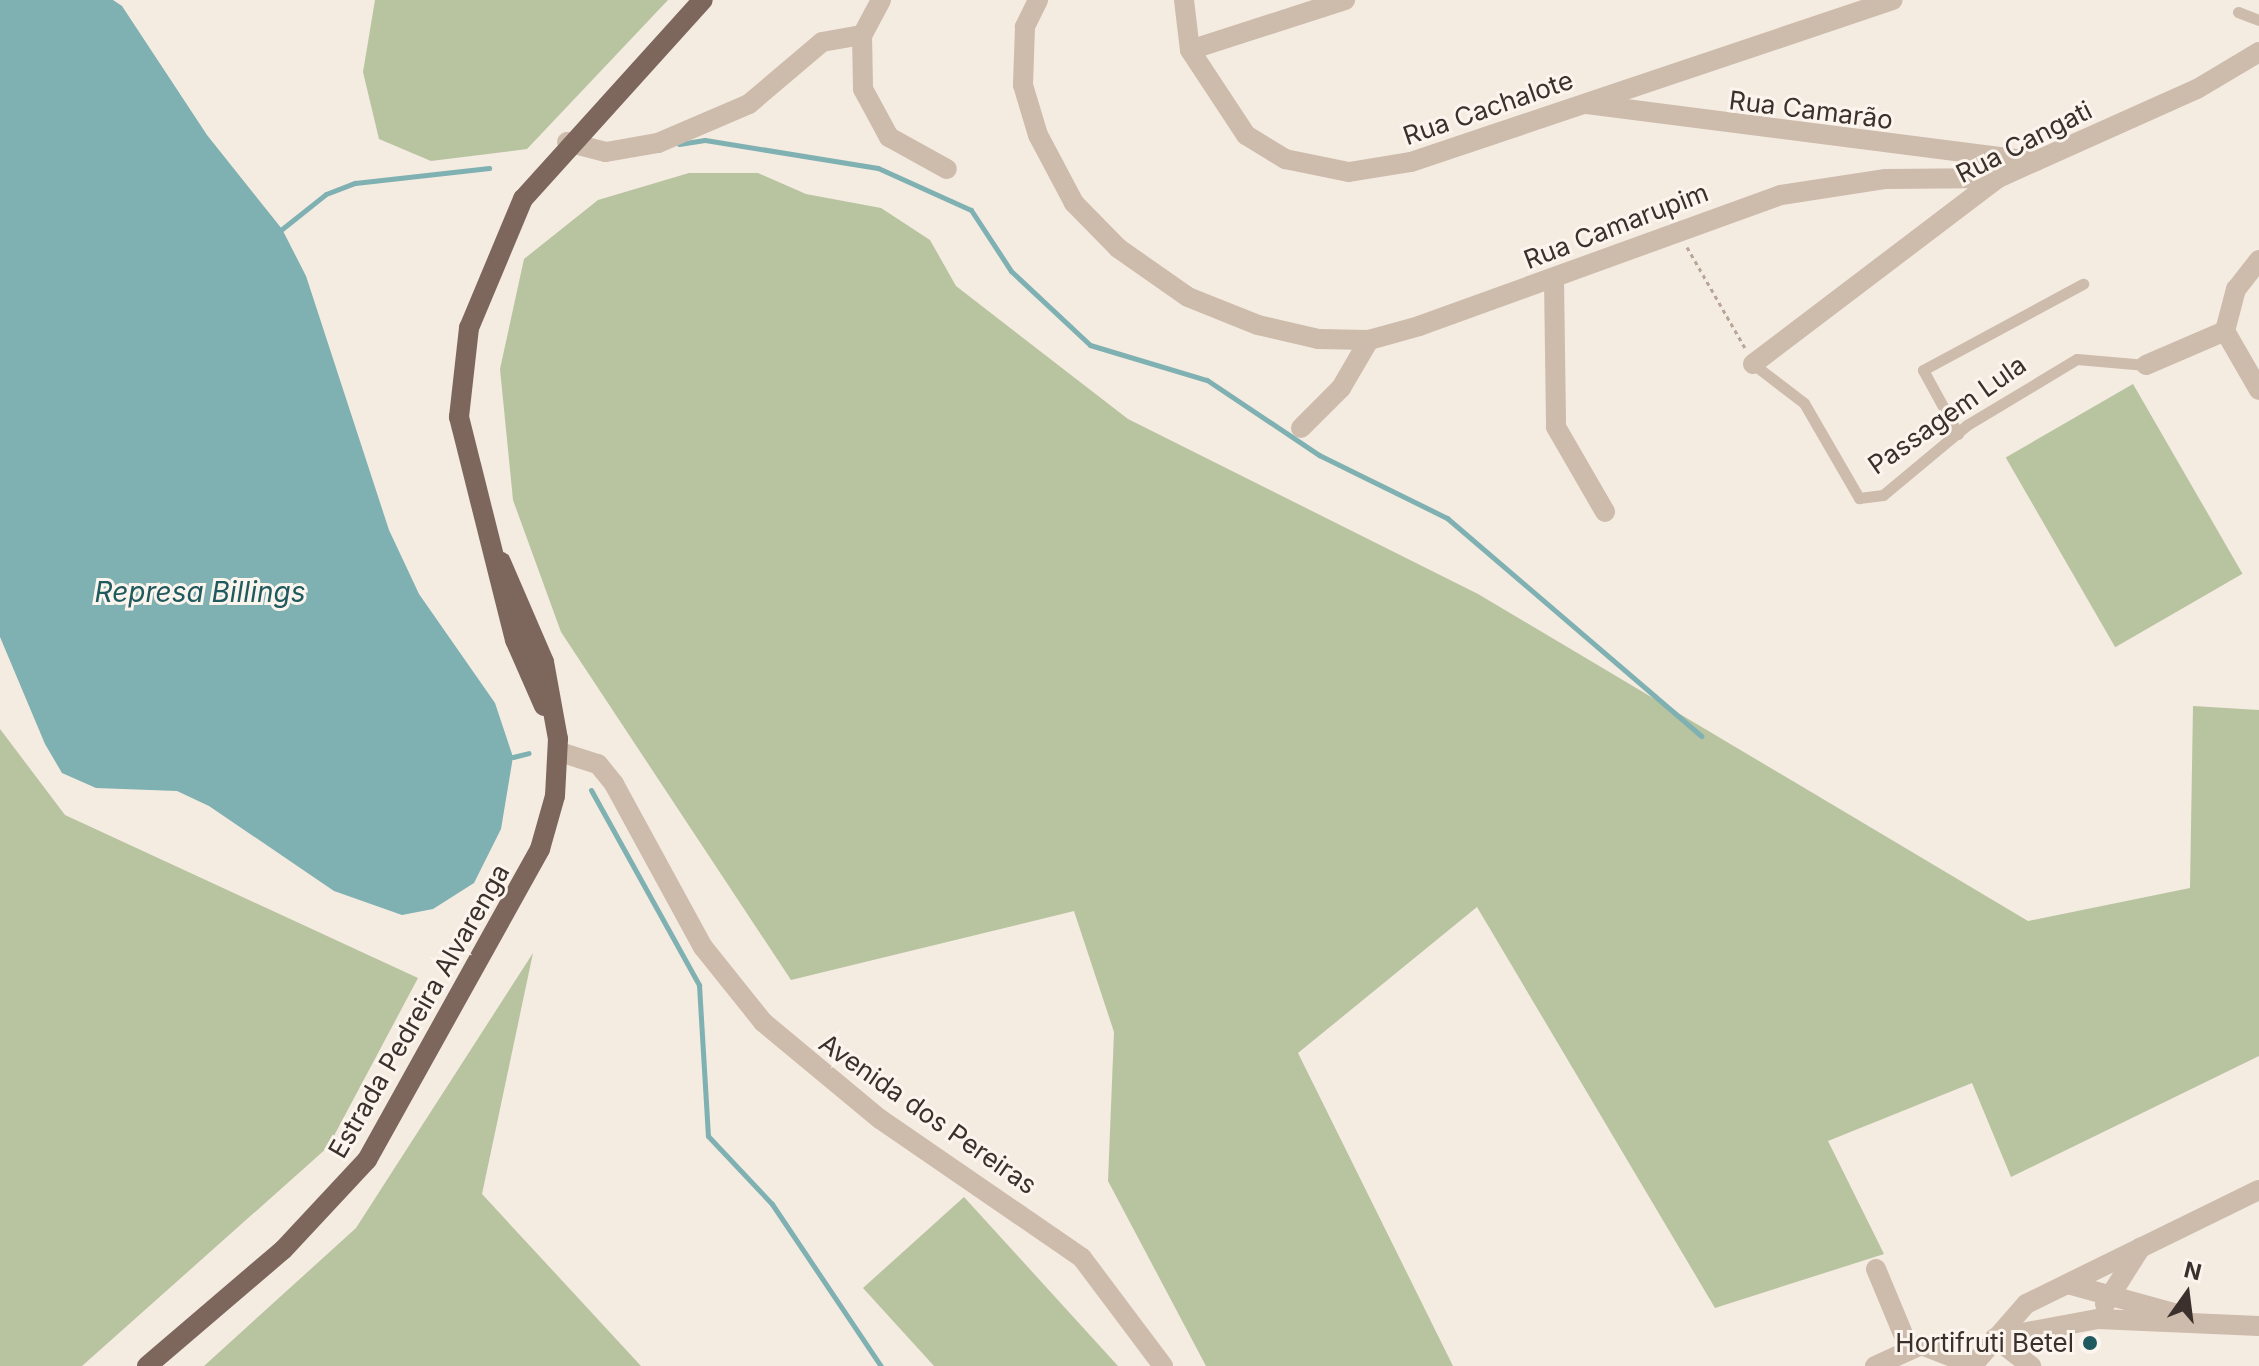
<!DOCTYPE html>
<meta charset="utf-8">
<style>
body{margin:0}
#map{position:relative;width:2259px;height:1366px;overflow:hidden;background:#f4ebe1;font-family:Inter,sans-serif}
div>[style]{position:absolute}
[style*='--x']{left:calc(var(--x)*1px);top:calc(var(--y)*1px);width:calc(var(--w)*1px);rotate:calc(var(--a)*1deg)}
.green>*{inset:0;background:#b8c4a0;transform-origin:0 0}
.water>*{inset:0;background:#7fb0b2}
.stream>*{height:5px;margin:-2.5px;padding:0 2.5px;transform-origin:2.5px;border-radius:2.5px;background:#7fb0b2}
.path>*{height:3px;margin-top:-1.5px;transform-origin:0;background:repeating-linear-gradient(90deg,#b9a596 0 4px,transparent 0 8px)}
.lane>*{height:11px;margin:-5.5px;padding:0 5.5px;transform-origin:5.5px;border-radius:5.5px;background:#cdbbac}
.street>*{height:20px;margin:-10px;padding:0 10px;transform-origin:10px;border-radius:10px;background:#cdbbac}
.primary>*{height:20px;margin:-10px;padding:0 10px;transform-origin:10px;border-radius:10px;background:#7d675c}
.dots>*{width:22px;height:22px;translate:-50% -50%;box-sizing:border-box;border:4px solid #fbf5ee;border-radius:50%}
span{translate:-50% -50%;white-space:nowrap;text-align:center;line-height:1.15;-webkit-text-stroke:6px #fbf5ee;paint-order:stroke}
.street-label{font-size:26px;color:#3b302b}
.poi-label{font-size:26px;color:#3b302b}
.right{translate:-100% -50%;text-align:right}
.water-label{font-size:28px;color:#1f5a5e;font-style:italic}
.north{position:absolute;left:2147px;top:1254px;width:80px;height:80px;-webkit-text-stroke:6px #fbf5ee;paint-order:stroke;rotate:14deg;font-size:22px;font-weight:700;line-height:32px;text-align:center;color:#3b302b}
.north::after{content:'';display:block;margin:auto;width:28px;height:36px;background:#3b302b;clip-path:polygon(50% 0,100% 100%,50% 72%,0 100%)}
</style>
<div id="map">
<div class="green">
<div style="clip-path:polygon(375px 0,668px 0,527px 149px,431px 161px,379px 139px,363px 72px)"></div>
<div style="clip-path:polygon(689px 173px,758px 173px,806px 194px,881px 208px,930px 240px,956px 286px,1128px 419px,1478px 594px,2028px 921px,2190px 888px,2193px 706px,2259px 710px,2259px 1056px,2011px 1177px,1972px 1083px,1828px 1141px,1884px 1254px,1715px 1308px,1477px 907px,1298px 1053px,1453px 1366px,1206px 1366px,1108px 1181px,1114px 1032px,1074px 911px,791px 980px,561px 632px,513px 500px,500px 369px,524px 259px,598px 200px)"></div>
<div style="left:2133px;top:384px;width:219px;height:147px;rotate:60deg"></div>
<div style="clip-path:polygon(0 729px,65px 815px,418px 978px,328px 1147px,82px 1366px,0 1366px)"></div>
<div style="clip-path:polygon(533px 953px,482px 1194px,641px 1366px,204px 1366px,356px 1228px)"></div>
<div style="clip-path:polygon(964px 1197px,1118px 1366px,934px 1366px,863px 1288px)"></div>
</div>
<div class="water">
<div style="clip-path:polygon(0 0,113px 0,122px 6px,207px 135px,282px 229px,306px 276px,389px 530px,419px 594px,495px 703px,513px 757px,501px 829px,474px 883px,433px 909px,402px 915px,334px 891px,209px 806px,177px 791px,96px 788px,62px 773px,45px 744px,0 637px)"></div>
</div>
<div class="stream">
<div style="--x:679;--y:144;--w:26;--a:-9"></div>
<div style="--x:705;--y:140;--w:175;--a:9.2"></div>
<div style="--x:878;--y:168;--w:102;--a:24.3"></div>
<div style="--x:971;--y:210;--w:73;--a:56.7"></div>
<div style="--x:1011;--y:271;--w:108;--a:43.1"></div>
<div style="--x:1090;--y:345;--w:122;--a:16.7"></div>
<div style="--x:1207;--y:380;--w:135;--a:33.8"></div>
<div style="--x:1319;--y:455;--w:143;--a:26.2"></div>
<div style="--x:1447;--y:518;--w:335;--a:40.6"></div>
<div style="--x:282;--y:229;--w:56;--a:-38.5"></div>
<div style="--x:326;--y:194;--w:31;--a:-21"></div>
<div style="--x:355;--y:183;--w:135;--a:-6.4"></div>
<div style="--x:513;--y:757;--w:16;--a:-14"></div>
<div style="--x:591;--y:790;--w:223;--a:61"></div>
<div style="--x:699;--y:985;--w:151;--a:86.6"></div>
<div style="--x:708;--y:1136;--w:93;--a:46.7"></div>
<div style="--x:772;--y:1204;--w:195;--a:56.1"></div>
</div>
<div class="path">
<div style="--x:1687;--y:247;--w:116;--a:60.1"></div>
</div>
<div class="lane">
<div style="--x:2238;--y:12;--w:22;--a:21"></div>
<div style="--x:1753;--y:364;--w:64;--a:37.4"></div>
<div style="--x:1804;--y:403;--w:110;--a:59.9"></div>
<div style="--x:1859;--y:498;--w:24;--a:-7"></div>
<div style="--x:1883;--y:495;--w:109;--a:-39.8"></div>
<div style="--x:1967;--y:425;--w:128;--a:-31"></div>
<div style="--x:2077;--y:359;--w:69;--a:5"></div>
<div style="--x:1958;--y:434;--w:73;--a:-118.7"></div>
<div style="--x:1923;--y:370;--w:182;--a:-28.3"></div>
</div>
<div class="street">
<div style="--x:881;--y:0;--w:40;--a:118"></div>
<div style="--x:862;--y:35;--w:54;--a:88.9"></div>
<div style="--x:863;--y:89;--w:55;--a:61.6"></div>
<div style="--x:889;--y:137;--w:66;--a:28.9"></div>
<div style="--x:1038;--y:0;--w:30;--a:116"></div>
<div style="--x:1025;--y:27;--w:58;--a:92"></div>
<div style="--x:1023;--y:85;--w:52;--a:73.3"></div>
<div style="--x:1038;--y:135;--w:77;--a:62.1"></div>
<div style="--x:1074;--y:203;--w:63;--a:45.6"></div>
<div style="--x:1118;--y:248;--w:85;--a:35"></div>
<div style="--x:1188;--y:297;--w:75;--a:21.8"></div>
<div style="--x:1258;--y:325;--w:62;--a:13.1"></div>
<div style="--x:1318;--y:339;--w:51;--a:1.1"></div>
<div style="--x:1369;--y:340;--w:52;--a:-15.6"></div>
<div style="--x:1419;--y:326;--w:385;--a:-19.9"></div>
<div style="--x:1781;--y:195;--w:106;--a:-8.7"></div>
<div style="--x:1886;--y:179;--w:112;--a:-0.5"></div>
<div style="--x:1184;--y:0;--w:50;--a:83.2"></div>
<div style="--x:1190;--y:50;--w:102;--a:56.6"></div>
<div style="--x:1246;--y:135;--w:46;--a:31.6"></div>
<div style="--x:1285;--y:159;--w:65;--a:11.5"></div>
<div style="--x:1349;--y:172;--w:63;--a:-9.2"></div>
<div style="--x:1411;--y:162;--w:508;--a:-18.58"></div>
<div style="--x:1190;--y:50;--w:163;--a:-17.9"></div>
<div style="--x:1587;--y:104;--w:452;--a:7.3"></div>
<div style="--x:567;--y:142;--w:40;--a:14.4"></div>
<div style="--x:606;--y:152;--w:53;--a:-9.8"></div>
<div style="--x:658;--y:143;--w:99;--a:-23.2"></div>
<div style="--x:749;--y:104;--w:96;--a:-40.3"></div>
<div style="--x:822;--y:42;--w:41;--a:-9.9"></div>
<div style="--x:2259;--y:260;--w:37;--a:128"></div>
<div style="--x:2236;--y:289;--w:43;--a:104.7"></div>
<div style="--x:2225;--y:331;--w:68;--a:60"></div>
<div style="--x:1554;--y:279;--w:148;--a:89.2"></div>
<div style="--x:1556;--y:427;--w:98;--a:60"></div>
<div style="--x:1753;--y:364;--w:308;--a:-37.2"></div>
<div style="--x:1998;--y:178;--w:218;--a:-24.1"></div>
<div style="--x:2197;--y:89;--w:72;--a:-30.8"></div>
<div style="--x:2146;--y:365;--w:86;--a:-23.3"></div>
<div style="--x:1301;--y:428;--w:57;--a:-45"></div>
<div style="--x:1341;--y:388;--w:56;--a:-59.7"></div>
<div style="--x:560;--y:752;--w:40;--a:18"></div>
<div style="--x:598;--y:764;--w:26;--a:51"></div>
<div style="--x:614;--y:784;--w:186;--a:61.4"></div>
<div style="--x:703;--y:947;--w:96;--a:51.3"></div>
<div style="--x:763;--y:1022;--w:152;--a:39.7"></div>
<div style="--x:880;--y:1119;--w:245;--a:34.5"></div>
<div style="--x:1082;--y:1258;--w:135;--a:53.1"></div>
<div style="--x:1876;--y:1269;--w:83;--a:67.4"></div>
<div style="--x:2068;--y:1284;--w:113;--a:15.4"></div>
<div style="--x:2105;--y:1304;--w:67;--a:-57.7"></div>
<div style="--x:1995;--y:1338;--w:105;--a:-10.5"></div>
<div style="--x:2098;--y:1319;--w:161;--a:2.5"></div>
<div style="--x:1995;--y:1338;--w:46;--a:37.9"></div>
<div style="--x:1875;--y:1366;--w:51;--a:-24.5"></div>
<div style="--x:1921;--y:1345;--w:56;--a:21"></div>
<div style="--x:1972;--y:1366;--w:82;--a:-48.9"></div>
<div style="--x:2026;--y:1304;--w:259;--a:-26.1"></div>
</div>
<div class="primary">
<div style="--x:544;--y:706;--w:72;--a:-113.7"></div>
<div style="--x:515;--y:640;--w:230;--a:-104.1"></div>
<div style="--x:459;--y:417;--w:90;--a:-83.6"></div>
<div style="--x:469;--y:328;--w:140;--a:-67.3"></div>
<div style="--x:523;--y:199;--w:268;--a:-47.9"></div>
<div style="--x:147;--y:1366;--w:179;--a:-40.5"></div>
<div style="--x:283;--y:1250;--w:123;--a:-47"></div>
<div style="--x:367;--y:1160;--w:356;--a:-60.9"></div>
<div style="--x:540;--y:849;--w:55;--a:-74.2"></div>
<div style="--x:555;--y:796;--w:57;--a:-87"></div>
<div style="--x:558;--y:739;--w:78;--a:-100.3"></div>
<div style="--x:544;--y:662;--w:109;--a:-113.3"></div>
</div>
<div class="dots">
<div style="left:2090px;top:1343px;background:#1f5a5e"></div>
</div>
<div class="street-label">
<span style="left:1488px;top:108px;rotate:-19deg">Rua Cachalote</span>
<span style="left:1811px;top:110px;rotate:7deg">Rua Camarão</span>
<span style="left:2024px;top:142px;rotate:-27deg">Rua Cangati</span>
<span style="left:1616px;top:226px;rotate:-21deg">Rua Camarupim</span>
<span style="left:1947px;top:415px;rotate:-35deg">Passagem Lula</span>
<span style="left:419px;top:1011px;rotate:-60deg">Estrada Pedreira Alvarenga</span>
<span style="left:928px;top:1114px;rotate:35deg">Avenida dos Pereiras</span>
</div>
<div class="poi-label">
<span class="right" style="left:2074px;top:1343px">Hortifruti Betel</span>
</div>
<div class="water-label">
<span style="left:200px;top:592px">Represa Billings</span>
</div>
<div class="north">N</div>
</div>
